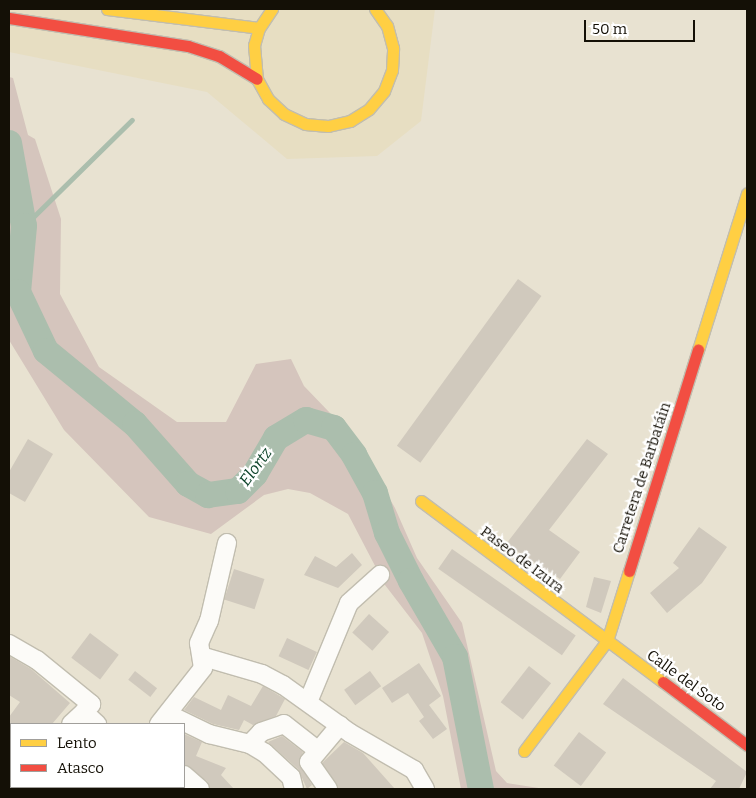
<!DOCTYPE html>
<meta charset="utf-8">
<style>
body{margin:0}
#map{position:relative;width:756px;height:798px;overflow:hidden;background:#e8e2d1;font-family:Bitter,serif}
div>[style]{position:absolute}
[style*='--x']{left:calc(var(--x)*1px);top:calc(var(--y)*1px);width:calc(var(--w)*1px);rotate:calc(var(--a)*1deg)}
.built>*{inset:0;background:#e7dec2}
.green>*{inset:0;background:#d5c5bd}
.stream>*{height:4.5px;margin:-2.25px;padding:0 2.25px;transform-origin:2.25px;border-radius:2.25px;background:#abbead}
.river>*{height:26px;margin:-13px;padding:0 13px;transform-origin:13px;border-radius:13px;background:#abbead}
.building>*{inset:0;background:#d0c9bd;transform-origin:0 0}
.roads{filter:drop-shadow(1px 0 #c1bdaf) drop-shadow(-1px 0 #c1bdaf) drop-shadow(0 1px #c1bdaf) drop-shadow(0 -1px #c1bdaf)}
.street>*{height:18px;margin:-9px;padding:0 9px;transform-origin:9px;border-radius:9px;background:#fcfbf8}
.slow>*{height:11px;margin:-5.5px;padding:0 5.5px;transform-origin:5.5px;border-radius:5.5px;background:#ffcf43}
.jam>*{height:11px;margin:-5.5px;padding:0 5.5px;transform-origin:5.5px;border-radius:5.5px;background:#f24e42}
span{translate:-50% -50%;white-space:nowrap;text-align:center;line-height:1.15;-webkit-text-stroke:4.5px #fff;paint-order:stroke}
.street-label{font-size:15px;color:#141006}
.water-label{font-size:16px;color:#0f452c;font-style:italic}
.frame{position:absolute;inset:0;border:10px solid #141006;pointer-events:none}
.legend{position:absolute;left:10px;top:723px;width:175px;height:65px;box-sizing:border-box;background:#fff;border:1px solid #a19f9b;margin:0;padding:6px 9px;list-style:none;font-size:15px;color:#141006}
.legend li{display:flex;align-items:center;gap:10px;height:25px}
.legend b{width:25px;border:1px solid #a19f9b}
.scale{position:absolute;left:584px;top:20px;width:111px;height:22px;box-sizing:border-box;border:2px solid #141006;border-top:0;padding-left:6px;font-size:15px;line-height:18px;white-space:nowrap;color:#141006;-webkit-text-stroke:4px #fff;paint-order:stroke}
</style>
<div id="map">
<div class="built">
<div style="clip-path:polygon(9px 9px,435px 9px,421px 121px,377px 156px,287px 159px,207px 92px,9px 52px)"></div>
</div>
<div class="green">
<div style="clip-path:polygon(9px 77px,13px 78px,28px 135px,35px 139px,61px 219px,60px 294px,99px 367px,177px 422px,226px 422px,256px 364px,291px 359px,304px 386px,356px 440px,395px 508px,417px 558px,462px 623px,496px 771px,507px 783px,545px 789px,461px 789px,443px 696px,422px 633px,385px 585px,348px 514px,310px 493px,288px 489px,264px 495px,211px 534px,149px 517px,64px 430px,9px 340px)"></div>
</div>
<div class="stream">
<div style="--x:24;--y:226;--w:151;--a:-44.5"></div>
</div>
<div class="river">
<div style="--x:9;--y:143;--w:84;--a:79.8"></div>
<div style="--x:24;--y:226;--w:66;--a:95.2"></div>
<div style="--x:18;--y:292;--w:65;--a:64.6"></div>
<div style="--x:46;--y:351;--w:115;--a:39.4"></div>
<div style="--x:135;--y:424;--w:80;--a:48.5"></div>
<div style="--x:188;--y:484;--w:23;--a:29"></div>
<div style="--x:208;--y:495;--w:30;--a:-8"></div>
<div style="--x:238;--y:491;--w:24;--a:-45"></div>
<div style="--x:255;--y:474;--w:42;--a:-59.7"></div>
<div style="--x:276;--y:438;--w:35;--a:-31"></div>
<div style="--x:306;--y:420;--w:29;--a:16"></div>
<div style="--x:334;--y:428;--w:34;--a:53"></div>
<div style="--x:354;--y:455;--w:43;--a:61.1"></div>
<div style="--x:375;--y:493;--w:42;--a:73.3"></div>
<div style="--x:387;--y:533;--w:54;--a:63.4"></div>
<div style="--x:411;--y:581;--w:88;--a:59.9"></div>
<div style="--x:455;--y:657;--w:135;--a:78.9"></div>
</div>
<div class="building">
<div style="left:518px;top:279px;width:29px;height:206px;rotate:36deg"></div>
<div style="clip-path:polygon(28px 439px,53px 454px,25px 502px,9px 493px,9px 472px)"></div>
<div style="clip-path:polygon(587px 439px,608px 454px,549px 530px,580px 552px,560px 579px,506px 544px)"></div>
<div style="clip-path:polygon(699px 527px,727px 547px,702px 583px,667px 613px,650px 593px,679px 568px,673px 563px)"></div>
<div style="left:452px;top:549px;width:151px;height:24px;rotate:35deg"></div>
<div style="clip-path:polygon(352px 553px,362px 565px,338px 588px,304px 575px,315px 556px,336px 567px)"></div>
<div style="left:234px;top:569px;width:32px;height:32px;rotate:18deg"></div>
<div style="clip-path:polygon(594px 577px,611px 581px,601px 613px,586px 607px)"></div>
<div style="left:369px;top:614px;width:27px;height:25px;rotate:42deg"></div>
<div style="left:90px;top:633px;width:36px;height:31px;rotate:37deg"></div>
<div style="left:287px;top:638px;width:33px;height:20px;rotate:25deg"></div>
<div style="clip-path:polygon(9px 656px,31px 669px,70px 703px,52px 724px,9px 724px,9px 717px,20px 702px,9px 695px)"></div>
<div style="clip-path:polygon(419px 663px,441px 696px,429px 705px,447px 729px,433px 739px,419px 721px,424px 717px,408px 693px,392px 703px,382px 688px)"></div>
<div style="left:529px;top:666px;width:28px;height:46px;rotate:38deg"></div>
<div style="left:135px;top:671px;width:28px;height:11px;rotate:38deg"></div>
<div style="left:370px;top:671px;width:19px;height:32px;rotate:54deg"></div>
<div style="clip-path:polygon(623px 678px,747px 772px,739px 789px,710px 789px,716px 781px,603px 704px)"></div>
<div style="clip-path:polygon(263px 686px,285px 699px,276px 716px,253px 725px,244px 720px,239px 730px,213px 724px,184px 710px,194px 697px,221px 710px,228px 695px,251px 706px)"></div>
<div style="left:579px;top:732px;width:34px;height:42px;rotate:37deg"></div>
<div style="clip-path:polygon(184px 734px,202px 742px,196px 756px,226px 768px,221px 775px,234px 789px,210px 789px,207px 781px,184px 765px)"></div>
<div style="clip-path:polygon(282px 736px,303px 752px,299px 763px,312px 785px,307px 789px,298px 769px,268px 742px)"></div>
<div style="clip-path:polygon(344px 742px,363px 753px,395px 789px,338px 789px,322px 763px)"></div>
</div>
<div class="roads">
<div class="street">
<div style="--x:9;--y:644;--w:32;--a:30"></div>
<div style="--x:37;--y:660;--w:70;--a:39.2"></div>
<div style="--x:91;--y:704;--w:11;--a:131"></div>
<div style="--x:84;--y:712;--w:18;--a:43"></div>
<div style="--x:204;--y:657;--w:60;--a:16.3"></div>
<div style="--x:262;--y:674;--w:24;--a:28"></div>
<div style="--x:283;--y:685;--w:82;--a:35.6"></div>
<div style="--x:350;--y:733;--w:74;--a:30"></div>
<div style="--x:414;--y:770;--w:22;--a:60"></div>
<div style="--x:308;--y:702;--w:107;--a:-67.5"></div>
<div style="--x:349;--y:603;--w:42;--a:-42.1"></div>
<div style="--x:168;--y:714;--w:46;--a:26"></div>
<div style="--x:209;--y:734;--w:42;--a:13.7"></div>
<div style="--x:250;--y:744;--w:17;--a:31"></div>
<div style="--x:265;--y:753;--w:35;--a:43"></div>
<div style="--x:291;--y:777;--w:12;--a:76"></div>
<div style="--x:71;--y:724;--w:18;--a:-43"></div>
<div style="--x:159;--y:724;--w:71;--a:-51.8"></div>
<div style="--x:203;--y:668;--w:25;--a:-99"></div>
<div style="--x:199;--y:643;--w:24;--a:-66"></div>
<div style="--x:209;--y:621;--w:80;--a:-77"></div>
<div style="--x:250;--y:744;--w:16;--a:-47"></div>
<div style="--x:261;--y:732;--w:24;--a:-19"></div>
<div style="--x:284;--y:724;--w:41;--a:38"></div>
<div style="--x:184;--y:775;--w:21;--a:41"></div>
<div style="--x:9;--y:784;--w:4;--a:-56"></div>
<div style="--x:71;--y:789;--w:4;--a:-34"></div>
<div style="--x:328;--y:789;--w:33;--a:-125"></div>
<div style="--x:309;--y:762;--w:48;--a:-50"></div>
</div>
<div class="slow">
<div style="--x:107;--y:9;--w:153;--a:7.1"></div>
<div style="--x:272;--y:9;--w:23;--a:124"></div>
<div style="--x:259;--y:28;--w:18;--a:106"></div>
<div style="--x:254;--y:45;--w:34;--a:85"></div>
<div style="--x:257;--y:79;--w:23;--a:61"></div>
<div style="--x:268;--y:99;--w:22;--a:43"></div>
<div style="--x:284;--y:114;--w:23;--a:25"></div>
<div style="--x:305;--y:124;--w:23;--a:5"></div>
<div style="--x:328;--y:126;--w:23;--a:-13"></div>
<div style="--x:350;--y:121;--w:22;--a:-32"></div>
<div style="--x:369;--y:109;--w:23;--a:-50"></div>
<div style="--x:384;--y:91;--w:22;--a:-69"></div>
<div style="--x:392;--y:70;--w:22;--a:-87"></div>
<div style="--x:393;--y:48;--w:23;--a:-105"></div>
<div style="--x:387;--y:26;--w:21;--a:-125"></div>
<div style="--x:698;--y:350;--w:164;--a:-72.6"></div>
<div style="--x:421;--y:501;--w:302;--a:36.8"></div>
<div style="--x:524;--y:751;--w:138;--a:-53"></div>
<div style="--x:607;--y:641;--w:73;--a:-72.6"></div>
</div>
<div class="jam">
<div style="--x:9;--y:18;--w:181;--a:8.9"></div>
<div style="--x:188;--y:46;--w:33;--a:18"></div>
<div style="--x:219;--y:56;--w:44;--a:31.2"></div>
<div style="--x:629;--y:571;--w:232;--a:-72.7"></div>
<div style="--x:663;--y:682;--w:105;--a:36.9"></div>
</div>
</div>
<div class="street-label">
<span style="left:642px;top:478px;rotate:-72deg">Carretera de Barbatáin</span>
<span style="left:522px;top:560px;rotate:37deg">Paseo de Izura</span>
<span style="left:686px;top:681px;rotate:36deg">Calle del Soto</span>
</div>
<div class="water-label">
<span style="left:256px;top:467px;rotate:-54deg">Elortz</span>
</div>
<div class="frame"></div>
<ul class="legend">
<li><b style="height:6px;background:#ffcf43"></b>Lento</li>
<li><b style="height:6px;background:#f24e42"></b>Atasco</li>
</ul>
<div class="scale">50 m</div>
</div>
